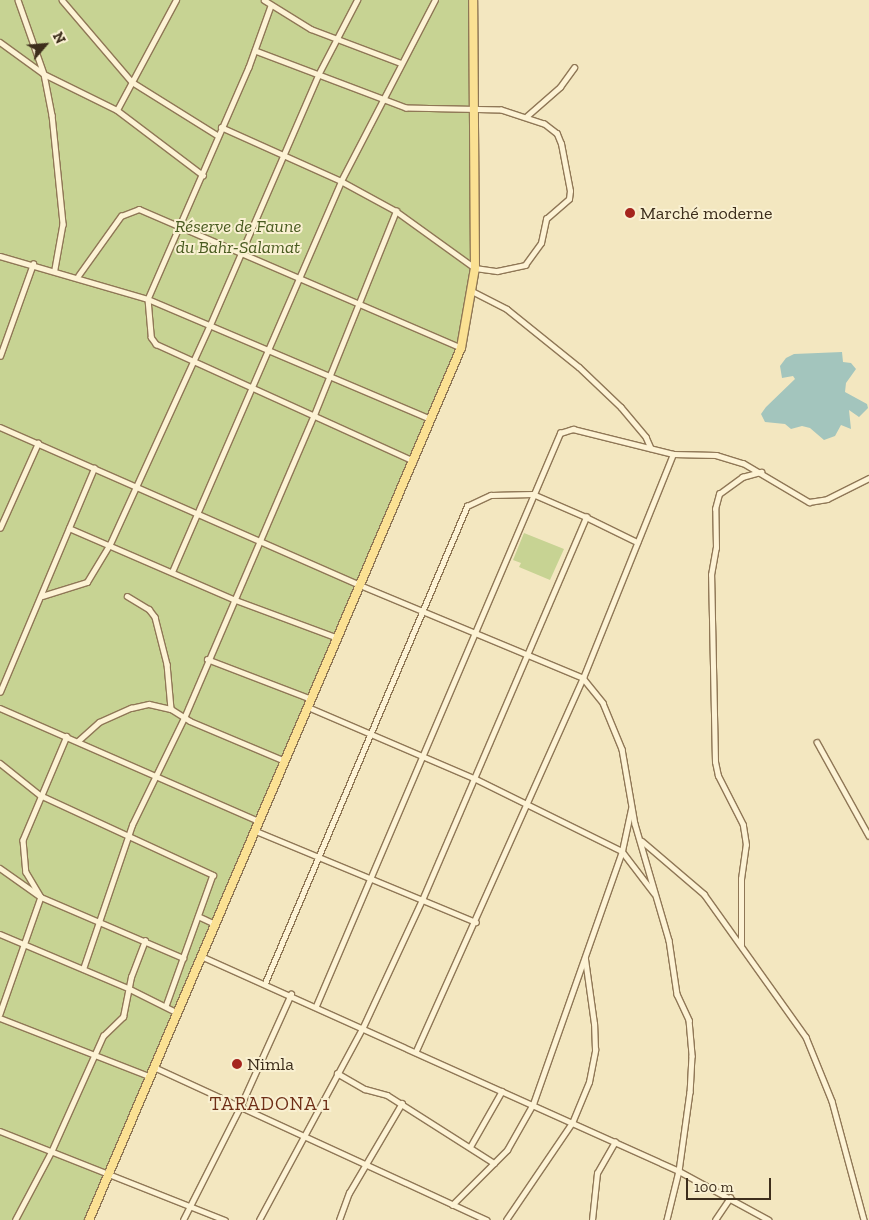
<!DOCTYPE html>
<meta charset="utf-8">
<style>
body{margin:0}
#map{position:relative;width:869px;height:1220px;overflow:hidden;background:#f3e7c0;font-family:"Zilla Slab",serif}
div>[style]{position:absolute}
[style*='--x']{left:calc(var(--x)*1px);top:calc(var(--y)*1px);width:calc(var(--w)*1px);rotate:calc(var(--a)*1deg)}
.green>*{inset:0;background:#c7d393}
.water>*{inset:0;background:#a3c5bd}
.roads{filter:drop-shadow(1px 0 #8f7756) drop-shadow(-1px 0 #8f7756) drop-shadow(0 1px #8f7756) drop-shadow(0 -1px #8f7756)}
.minor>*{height:4.5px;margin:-2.25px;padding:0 2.25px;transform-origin:2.25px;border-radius:2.25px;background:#fdf3d5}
.primary>*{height:8px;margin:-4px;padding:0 4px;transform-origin:4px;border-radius:4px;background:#fbe193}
.dots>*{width:14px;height:14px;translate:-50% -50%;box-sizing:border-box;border:2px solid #f9f0d1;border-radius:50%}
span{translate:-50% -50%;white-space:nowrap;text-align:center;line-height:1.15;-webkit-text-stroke:4px #f9f0d1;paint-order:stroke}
.poi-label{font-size:18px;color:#3d2e1c}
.left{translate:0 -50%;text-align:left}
.park-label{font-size:18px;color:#495b20;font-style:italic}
.neighbourhood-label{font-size:19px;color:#6e2e16;letter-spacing:1px}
.north{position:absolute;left:20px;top:20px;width:50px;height:50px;-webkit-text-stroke:4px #f9f0d1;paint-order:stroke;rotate:63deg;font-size:14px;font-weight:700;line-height:20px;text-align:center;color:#3d2e1c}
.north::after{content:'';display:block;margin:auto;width:18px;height:22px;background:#3d2e1c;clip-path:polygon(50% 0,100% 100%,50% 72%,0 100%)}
.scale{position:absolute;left:686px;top:1178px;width:85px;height:22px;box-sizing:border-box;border:2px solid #3d2e1c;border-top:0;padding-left:6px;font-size:15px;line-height:18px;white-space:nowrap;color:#3d2e1c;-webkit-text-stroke:4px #f9f0d1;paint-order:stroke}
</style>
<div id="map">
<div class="green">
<div style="clip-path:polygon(0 0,473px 0,476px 211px,467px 328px,89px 1220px,0 1220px)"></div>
<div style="clip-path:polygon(524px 533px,564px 549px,550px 580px,519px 567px,521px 563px,513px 560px)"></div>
</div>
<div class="water">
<div style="clip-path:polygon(842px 352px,843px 362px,851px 363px,856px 369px,846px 383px,845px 392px,867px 404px,868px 408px,859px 417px,849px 410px,851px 429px,841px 425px,835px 436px,824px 440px,810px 428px,802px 426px,791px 429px,785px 424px,765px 422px,761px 414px,766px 407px,795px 379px,793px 376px,782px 378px,780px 366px,786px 358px,794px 354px)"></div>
</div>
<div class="roads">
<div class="minor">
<div style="--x:18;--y:0;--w:78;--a:70.6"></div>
<div style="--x:44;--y:74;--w:42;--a:79"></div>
<div style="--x:52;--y:115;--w:110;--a:84.2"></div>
<div style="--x:63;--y:224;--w:46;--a:100.1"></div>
<div style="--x:62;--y:0;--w:108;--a:49.5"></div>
<div style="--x:132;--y:82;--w:100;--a:31.9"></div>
<div style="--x:264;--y:0;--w:55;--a:31.7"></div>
<div style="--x:311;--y:29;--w:96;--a:20.7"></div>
<div style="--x:271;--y:6;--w:65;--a:109.8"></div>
<div style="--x:249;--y:67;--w:253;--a:113.5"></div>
<div style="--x:148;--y:299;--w:38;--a:85"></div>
<div style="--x:151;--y:337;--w:9;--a:54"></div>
<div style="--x:156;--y:344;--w:283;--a:24.4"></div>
<div style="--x:0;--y:42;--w:54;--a:36"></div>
<div style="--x:44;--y:74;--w:81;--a:26.3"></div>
<div style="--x:117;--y:110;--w:108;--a:37.1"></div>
<div style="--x:117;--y:110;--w:125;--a:-61.8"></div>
<div style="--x:527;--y:116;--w:44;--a:-41.3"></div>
<div style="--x:560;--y:87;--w:24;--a:-54"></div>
<div style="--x:221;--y:127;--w:132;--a:24.2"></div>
<div style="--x:341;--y:181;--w:63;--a:28.6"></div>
<div style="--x:396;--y:211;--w:97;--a:35.8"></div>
<div style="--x:475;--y:268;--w:22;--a:8"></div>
<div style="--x:497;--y:271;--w:29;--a:-12"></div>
<div style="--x:525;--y:265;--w:27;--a:-54"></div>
<div style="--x:541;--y:243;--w:25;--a:-78"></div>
<div style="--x:546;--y:219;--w:30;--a:-41"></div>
<div style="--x:569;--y:199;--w:8;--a:-83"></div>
<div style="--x:570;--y:191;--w:48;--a:-100.8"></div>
<div style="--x:561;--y:144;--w:11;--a:-112"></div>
<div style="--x:557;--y:134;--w:16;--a:-142"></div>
<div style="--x:544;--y:124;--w:45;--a:-162"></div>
<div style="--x:501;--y:110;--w:95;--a:-178.8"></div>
<div style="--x:406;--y:108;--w:161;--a:-159.3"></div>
<div style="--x:0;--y:256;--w:154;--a:16.2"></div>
<div style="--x:148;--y:299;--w:307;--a:23"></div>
<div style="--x:78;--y:276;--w:74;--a:-54.4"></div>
<div style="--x:121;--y:216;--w:19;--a:-21"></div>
<div style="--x:139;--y:209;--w:351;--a:23.3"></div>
<div style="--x:472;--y:291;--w:39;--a:27"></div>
<div style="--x:507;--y:309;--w:92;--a:38.9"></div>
<div style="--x:579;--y:367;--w:58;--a:43.6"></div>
<div style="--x:621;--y:407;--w:39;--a:50"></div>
<div style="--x:646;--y:437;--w:12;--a:66"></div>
<div style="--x:0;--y:356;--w:98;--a:-70.3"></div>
<div style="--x:0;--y:427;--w:393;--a:23.7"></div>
<div style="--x:360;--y:585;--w:242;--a:22.6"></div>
<div style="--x:583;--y:678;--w:32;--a:51"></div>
<div style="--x:603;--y:703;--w:50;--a:67.6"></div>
<div style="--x:622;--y:749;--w:76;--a:80.2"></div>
<div style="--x:635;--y:824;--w:121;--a:73.7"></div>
<div style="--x:669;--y:940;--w:55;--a:81.6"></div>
<div style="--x:677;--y:994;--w:29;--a:65"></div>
<div style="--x:689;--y:1020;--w:36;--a:85"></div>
<div style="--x:692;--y:1056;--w:36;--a:93"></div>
<div style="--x:690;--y:1092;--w:80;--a:97.9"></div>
<div style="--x:679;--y:1171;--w:50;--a:103.8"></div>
<div style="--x:0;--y:528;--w:93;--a:-65.9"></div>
<div style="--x:69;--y:528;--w:179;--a:23.4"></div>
<div style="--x:233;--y:599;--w:112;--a:20.4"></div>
<div style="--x:172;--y:572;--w:426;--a:-66.6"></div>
<div style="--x:341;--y:181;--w:204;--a:-62.6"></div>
<div style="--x:42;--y:596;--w:47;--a:-17.3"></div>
<div style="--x:87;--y:582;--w:44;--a:-58.8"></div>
<div style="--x:110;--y:544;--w:241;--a:-65.5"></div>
<div style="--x:210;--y:325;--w:272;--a:-66.6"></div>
<div style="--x:318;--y:75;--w:85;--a:-62.5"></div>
<div style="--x:127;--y:596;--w:26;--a:31"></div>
<div style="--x:149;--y:609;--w:10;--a:53"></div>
<div style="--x:155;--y:617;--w:49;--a:75.7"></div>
<div style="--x:167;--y:664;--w:45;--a:84.9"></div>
<div style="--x:171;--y:709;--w:22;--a:32"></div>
<div style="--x:190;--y:721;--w:103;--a:22.8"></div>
<div style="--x:207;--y:659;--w:111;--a:21"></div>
<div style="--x:0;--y:692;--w:243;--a:-67.2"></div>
<div style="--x:308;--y:707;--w:181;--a:23.2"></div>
<div style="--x:474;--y:778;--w:165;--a:26.3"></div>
<div style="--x:622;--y:851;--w:53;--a:52.7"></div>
<div style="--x:0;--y:708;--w:283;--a:23.6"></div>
<div style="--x:67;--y:736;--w:113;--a:112.9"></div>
<div style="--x:23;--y:840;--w:32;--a:85"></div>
<div style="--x:26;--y:872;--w:29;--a:59"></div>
<div style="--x:41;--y:897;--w:155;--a:23.2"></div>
<div style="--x:78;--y:741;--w:28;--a:-42"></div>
<div style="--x:99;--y:722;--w:35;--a:-24"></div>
<div style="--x:131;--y:708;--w:18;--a:-13"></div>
<div style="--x:149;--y:704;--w:23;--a:13"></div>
<div style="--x:817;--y:742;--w:107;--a:61"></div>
<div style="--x:0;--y:763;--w:51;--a:38.7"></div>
<div style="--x:40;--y:795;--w:191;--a:24.8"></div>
<div style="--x:213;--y:875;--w:139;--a:109.7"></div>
<div style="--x:256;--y:831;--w:238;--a:22.5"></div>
<div style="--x:642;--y:841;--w:82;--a:40.5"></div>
<div style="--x:704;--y:894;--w:176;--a:54.5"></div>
<div style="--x:806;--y:1037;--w:69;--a:67.9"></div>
<div style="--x:832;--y:1101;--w:123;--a:74.9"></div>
<div style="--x:0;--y:868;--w:50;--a:35.3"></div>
<div style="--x:41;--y:897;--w:124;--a:109.3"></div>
<div style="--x:198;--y:916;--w:19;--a:25"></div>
<div style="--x:0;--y:934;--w:141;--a:22.9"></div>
<div style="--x:130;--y:989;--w:51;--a:26.6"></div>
<div style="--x:741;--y:945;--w:66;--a:-90"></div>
<div style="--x:741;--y:879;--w:34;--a:-82"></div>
<div style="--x:746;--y:845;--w:20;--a:-99"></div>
<div style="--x:743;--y:825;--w:55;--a:-117"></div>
<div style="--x:718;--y:776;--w:14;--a:-102"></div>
<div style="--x:715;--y:762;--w:187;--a:-91.2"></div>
<div style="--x:711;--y:575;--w:27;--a:-80"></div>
<div style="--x:716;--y:548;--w:39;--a:-91"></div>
<div style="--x:715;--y:509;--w:16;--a:-75"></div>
<div style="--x:719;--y:494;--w:29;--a:-36"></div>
<div style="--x:742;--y:477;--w:20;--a:-15"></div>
<div style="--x:201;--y:956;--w:524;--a:24.22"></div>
<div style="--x:679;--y:1171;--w:102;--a:28.6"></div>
<div style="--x:83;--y:969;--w:152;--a:-71.2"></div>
<div style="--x:132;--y:825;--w:119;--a:-64.1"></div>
<div style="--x:184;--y:718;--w:330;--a:-66.8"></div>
<div style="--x:314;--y:415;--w:220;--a:-68.1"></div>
<div style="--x:265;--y:983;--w:518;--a:-67.05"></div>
<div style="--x:467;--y:506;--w:26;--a:-25"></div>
<div style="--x:491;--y:495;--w:42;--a:-1.4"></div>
<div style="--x:533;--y:494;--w:58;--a:23.5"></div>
<div style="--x:316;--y:1006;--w:623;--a:-66.93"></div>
<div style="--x:560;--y:433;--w:14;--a:-17"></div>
<div style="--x:573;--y:429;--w:103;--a:14"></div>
<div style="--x:673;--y:454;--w:43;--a:1.3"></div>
<div style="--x:716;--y:455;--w:28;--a:17"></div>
<div style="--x:743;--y:463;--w:77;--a:30.6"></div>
<div style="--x:809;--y:502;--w:18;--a:-9"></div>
<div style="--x:827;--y:499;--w:47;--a:-26.6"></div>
<div style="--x:0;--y:1018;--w:160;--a:21.3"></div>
<div style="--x:416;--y:1051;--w:409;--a:-65.9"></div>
<div style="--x:583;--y:678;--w:241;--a:-68.1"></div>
<div style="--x:154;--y:1067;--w:366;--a:24.7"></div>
<div style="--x:337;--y:1073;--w:32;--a:30"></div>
<div style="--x:365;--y:1089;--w:23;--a:15"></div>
<div style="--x:387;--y:1095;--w:127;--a:32.4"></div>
<div style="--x:0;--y:1131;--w:242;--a:21.6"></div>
<div style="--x:470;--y:1147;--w:64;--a:-60.3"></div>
<div style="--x:452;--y:1205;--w:78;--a:-45"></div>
<div style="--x:507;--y:1150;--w:53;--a:-60.5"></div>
<div style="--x:533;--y:1104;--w:268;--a:-70.6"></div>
<div style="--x:622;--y:851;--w:43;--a:-77.9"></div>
<div style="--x:15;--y:1220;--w:79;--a:-62.1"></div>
<div style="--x:52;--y:1150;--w:125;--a:-65.9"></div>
<div style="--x:103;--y:1036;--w:28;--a:-44"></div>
<div style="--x:123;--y:1017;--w:41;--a:-78.7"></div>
<div style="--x:131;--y:977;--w:39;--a:-69"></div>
<div style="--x:183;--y:1220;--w:127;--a:-63.2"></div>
<div style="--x:240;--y:1107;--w:124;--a:-65.7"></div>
<div style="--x:259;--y:1220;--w:219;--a:-61.7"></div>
<div style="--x:363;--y:1027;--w:140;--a:-65.1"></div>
<div style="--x:422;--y:900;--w:417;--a:-66.8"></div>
<div style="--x:586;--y:517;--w:57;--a:26.1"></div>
<div style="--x:339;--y:1220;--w:29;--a:-70"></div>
<div style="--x:349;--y:1193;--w:104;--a:-59.5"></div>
<div style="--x:506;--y:1220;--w:117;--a:-55.8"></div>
<div style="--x:572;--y:1123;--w:44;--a:-67.5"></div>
<div style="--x:589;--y:1082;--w:33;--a:-79"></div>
<div style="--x:595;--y:1050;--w:26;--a:-92"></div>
<div style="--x:594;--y:1024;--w:66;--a:-97.9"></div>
<div style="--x:592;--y:1220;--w:47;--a:-83.9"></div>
<div style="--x:597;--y:1173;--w:36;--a:-60"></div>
<div style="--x:715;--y:1220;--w:27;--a:-56"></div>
</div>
<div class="primary">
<div style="--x:89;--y:1220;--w:948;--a:-66.9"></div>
<div style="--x:461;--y:348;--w:81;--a:-80.1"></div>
<div style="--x:475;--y:268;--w:268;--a:-90.4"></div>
</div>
</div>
<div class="dots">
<div style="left:630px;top:213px;background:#a5251e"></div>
<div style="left:237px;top:1064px;background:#a5251e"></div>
</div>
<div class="poi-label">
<span class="left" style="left:640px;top:213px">Marché moderne</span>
<span class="left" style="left:247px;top:1064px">Nimla</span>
</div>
<div class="park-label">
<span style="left:238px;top:237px">Réserve de Faune<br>du Bahr-Salamat</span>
</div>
<div class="neighbourhood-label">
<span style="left:270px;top:1104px">TARADONA 1</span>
</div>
<div class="north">N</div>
<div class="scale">100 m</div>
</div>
